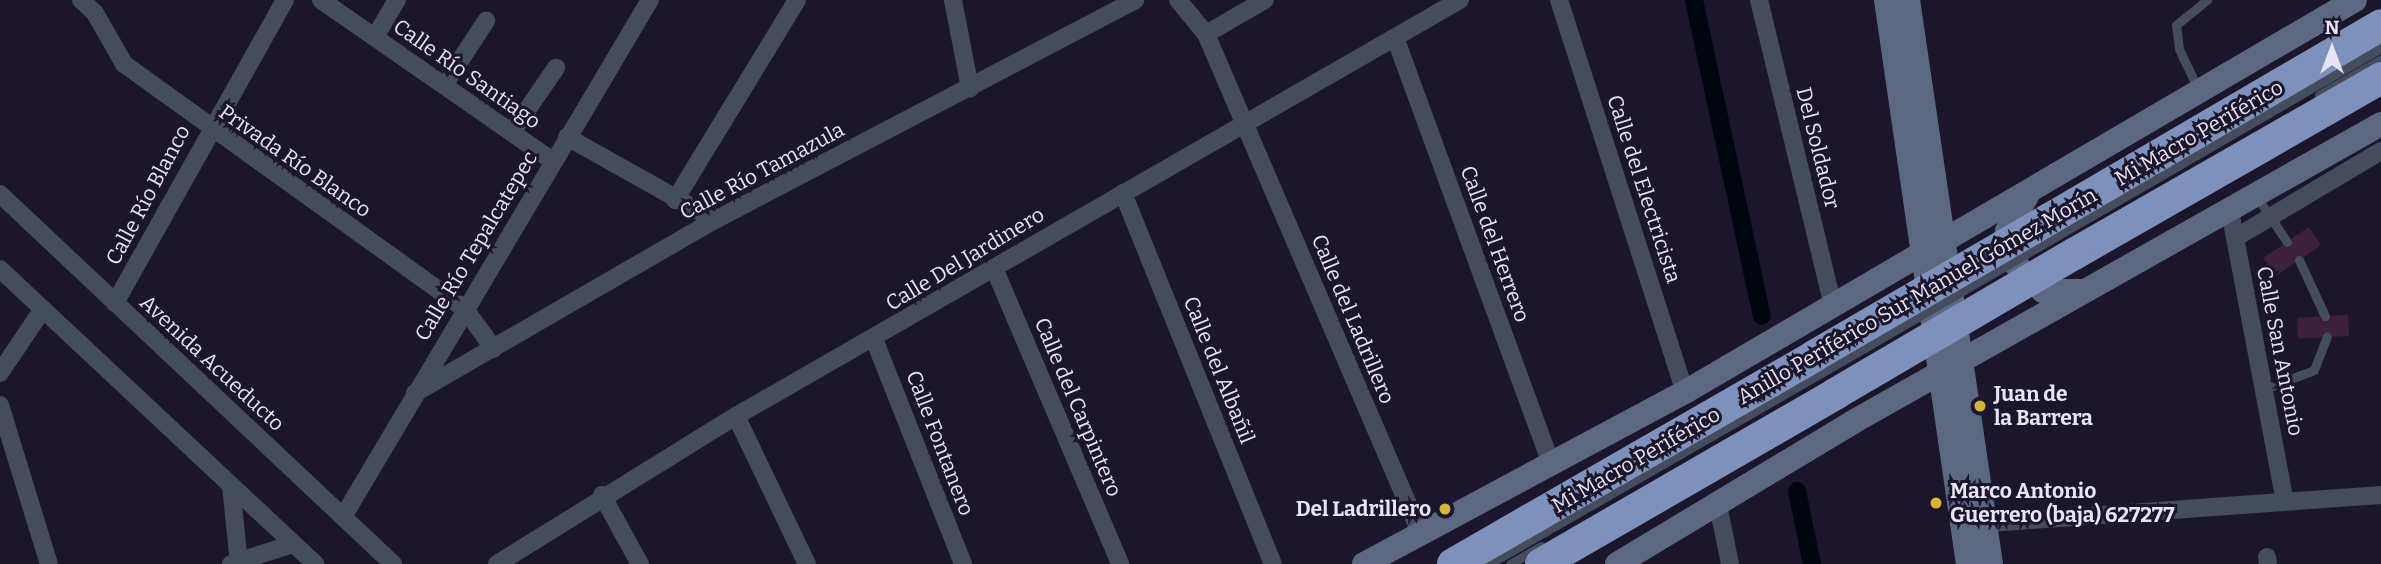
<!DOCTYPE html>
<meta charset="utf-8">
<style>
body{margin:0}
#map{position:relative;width:2381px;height:564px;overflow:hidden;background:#1c162c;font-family:Bitter,serif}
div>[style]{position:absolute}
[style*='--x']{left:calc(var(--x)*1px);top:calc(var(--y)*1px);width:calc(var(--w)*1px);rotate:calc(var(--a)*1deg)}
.canal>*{height:18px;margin:-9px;padding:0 9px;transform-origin:9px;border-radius:9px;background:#00050e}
.building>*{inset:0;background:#3d203d;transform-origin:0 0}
.lane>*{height:9px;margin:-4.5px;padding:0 4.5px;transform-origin:4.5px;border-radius:4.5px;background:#444c5d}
.street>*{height:18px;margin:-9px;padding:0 9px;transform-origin:9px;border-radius:9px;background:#444c5d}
.secondary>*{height:24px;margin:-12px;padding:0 12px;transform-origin:12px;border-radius:12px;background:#5c6882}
.highway>*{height:32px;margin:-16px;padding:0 16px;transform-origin:16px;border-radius:16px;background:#7e91ba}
.lane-bridge>*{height:9px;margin:-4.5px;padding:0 4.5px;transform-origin:4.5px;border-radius:4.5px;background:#444c5d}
.highway-bridge>*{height:32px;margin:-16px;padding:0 16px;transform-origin:16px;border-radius:16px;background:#7e91ba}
.dots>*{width:19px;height:19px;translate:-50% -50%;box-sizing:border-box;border:4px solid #1c162c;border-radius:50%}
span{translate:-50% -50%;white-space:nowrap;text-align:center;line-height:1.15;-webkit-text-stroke:6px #1c162c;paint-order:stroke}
.street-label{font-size:21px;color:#e7e4f3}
.poi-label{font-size:21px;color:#e7e4f3;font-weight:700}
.left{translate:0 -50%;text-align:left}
.right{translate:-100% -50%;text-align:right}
.north{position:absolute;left:2297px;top:14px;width:70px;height:70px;-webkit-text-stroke:5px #1c162c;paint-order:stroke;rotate:0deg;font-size:19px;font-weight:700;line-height:28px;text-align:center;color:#e7e4f3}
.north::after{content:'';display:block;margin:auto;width:24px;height:32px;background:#e7e4f3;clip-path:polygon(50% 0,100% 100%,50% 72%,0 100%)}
</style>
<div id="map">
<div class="canal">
<div style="--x:1694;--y:0;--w:323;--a:77.9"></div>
<div style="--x:1797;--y:491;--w:75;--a:78.4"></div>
</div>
<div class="building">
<div style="left:2309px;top:227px;width:22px;height:55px;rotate:56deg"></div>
<div style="left:2348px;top:315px;width:21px;height:51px;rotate:87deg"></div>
</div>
<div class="lane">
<div style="--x:2198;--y:89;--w:44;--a:-115.4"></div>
<div style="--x:2179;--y:49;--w:24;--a:-97"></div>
<div style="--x:2176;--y:25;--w:40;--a:-39"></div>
<div style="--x:2319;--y:95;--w:72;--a:-30.1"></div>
<div style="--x:2257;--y:197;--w:54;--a:56.3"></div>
<div style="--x:2055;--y:237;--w:377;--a:-30.1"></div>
<div style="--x:2299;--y:260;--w:62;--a:65.1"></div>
<div style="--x:2264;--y:389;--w:53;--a:-20.8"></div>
<div style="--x:2314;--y:370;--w:36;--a:-69"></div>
<div style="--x:1489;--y:564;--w:407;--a:-29.9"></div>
<div style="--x:1510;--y:564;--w:36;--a:-30"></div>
</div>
<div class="street">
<div style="--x:81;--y:0;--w:19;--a:43"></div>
<div style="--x:95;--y:13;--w:59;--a:60.4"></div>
<div style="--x:124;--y:64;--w:420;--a:35.7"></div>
<div style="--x:465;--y:309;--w:49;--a:54.1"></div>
<div style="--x:321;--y:0;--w:282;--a:34.8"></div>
<div style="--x:953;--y:0;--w:90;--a:79.1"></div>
<div style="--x:1178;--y:0;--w:44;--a:50.5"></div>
<div style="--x:1206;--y:34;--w:542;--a:66.75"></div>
<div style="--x:1559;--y:0;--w:412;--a:72.2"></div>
<div style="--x:1759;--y:0;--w:315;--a:76.4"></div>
<div style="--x:1206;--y:34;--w:68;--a:-30"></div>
<div style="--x:375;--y:37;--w:43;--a:-59.3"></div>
<div style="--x:1396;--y:40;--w:451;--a:69.9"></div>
<div style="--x:444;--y:85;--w:77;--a:-56.7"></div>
<div style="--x:512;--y:132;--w:78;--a:-55.5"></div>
<div style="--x:567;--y:137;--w:170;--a:29.3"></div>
<div style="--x:1123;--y:193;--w:400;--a:68"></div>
<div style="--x:0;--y:194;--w:540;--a:43.27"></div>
<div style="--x:675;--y:200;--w:234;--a:-58.6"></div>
<div style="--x:2230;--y:211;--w:295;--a:79.3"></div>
<div style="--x:2235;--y:238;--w:170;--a:-30.8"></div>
<div style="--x:994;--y:268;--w:322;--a:66.9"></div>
<div style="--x:0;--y:269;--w:432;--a:43.1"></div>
<div style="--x:115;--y:303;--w:347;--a:-60.7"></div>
<div style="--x:874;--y:339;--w:242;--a:68.4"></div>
<div style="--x:0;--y:373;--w:77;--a:-56.1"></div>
<div style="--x:415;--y:393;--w:346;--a:-30"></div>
<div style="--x:715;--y:220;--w:474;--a:-27.6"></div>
<div style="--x:0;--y:405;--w:166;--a:72.9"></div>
<div style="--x:736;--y:416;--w:164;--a:64.4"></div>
<div style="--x:231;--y:486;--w:78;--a:84.1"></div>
<div style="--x:602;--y:495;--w:79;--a:61.2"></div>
<div style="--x:1718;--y:505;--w:60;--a:78.5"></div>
<div style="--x:343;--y:517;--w:601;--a:-59.3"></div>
<div style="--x:1976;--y:524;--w:406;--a:-4.1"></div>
<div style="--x:2267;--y:557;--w:7;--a:82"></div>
<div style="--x:231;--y:564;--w:65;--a:-17.9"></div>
<div style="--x:497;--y:564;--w:281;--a:-31.8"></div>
<div style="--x:736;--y:416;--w:835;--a:-29.88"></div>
</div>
<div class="secondary">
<div style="--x:1886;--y:0;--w:570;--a:81.73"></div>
<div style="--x:1908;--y:0;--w:570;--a:81.63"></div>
<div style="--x:2028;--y:194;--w:43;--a:119.6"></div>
<div style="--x:2007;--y:231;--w:27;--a:86"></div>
<div style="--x:2009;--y:258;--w:47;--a:44.1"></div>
<div style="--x:2043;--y:291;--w:41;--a:0"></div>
<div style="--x:1364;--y:564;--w:364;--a:-28.2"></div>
<div style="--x:1685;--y:392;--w:776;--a:-30.33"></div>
<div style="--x:1617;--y:564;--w:275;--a:-31"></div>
<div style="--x:1853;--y:422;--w:606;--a:-29.44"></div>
</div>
<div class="highway">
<div style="--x:2051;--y:218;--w:382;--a:-30.3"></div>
<div style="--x:2074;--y:254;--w:354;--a:-29.8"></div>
<div style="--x:1453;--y:564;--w:417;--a:-29.9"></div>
<div style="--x:1541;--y:564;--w:340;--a:-30"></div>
</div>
<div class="lane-bridge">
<div style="--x:1842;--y:361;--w:246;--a:-30.2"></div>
</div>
<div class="highway-bridge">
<div style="--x:1814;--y:356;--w:274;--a:-30.2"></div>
<div style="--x:1835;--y:394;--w:277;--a:-30.4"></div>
</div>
<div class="dots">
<div style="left:1980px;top:406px;background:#d7b434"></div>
<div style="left:1936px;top:503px;background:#d7b434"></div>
<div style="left:1445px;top:509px;background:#d7b434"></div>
</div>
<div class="street-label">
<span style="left:467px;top:74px;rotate:35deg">Calle Río Santiago</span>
<span style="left:2199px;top:133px;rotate:-30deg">Mi Macro Periférico</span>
<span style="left:1818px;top:148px;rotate:76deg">Del Soldador</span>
<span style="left:295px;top:161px;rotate:35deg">Privada Río Blanco</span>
<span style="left:762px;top:171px;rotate:-28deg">Calle Río Tamazula</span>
<span style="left:1644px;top:189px;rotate:72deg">Calle del Electricista</span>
<span style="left:148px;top:195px;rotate:-62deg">Calle Río Blanco</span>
<span style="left:1495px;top:244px;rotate:70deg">Calle del Herrero</span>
<span style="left:476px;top:246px;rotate:-59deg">Calle Río Tepalcatepec</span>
<span style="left:965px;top:259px;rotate:-31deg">Calle Del Jardinero</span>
<span style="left:1917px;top:296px;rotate:-30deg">Anillo Periférico Sur Manuel Gómez Morín</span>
<span style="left:1353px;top:319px;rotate:67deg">Calle del Ladrillero</span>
<span style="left:2280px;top:351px;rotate:79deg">Calle San Antonio</span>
<span style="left:212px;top:363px;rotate:43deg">Avenida Acueducto</span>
<span style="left:1219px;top:370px;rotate:68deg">Calle del Albañil</span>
<span style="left:1078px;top:407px;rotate:67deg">Calle del Carpintero</span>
<span style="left:940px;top:443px;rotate:69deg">Calle Fontanero</span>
<span style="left:1636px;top:460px;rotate:-30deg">Mi Macro Periférico</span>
</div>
<div class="poi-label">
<span class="left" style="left:1994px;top:406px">Juan de<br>la Barrera</span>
<span class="left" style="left:1950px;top:503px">Marco Antonio<br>Guerrero (baja) 627277</span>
<span class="right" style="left:1431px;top:509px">Del Ladrillero</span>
</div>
<div class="north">N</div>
</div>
